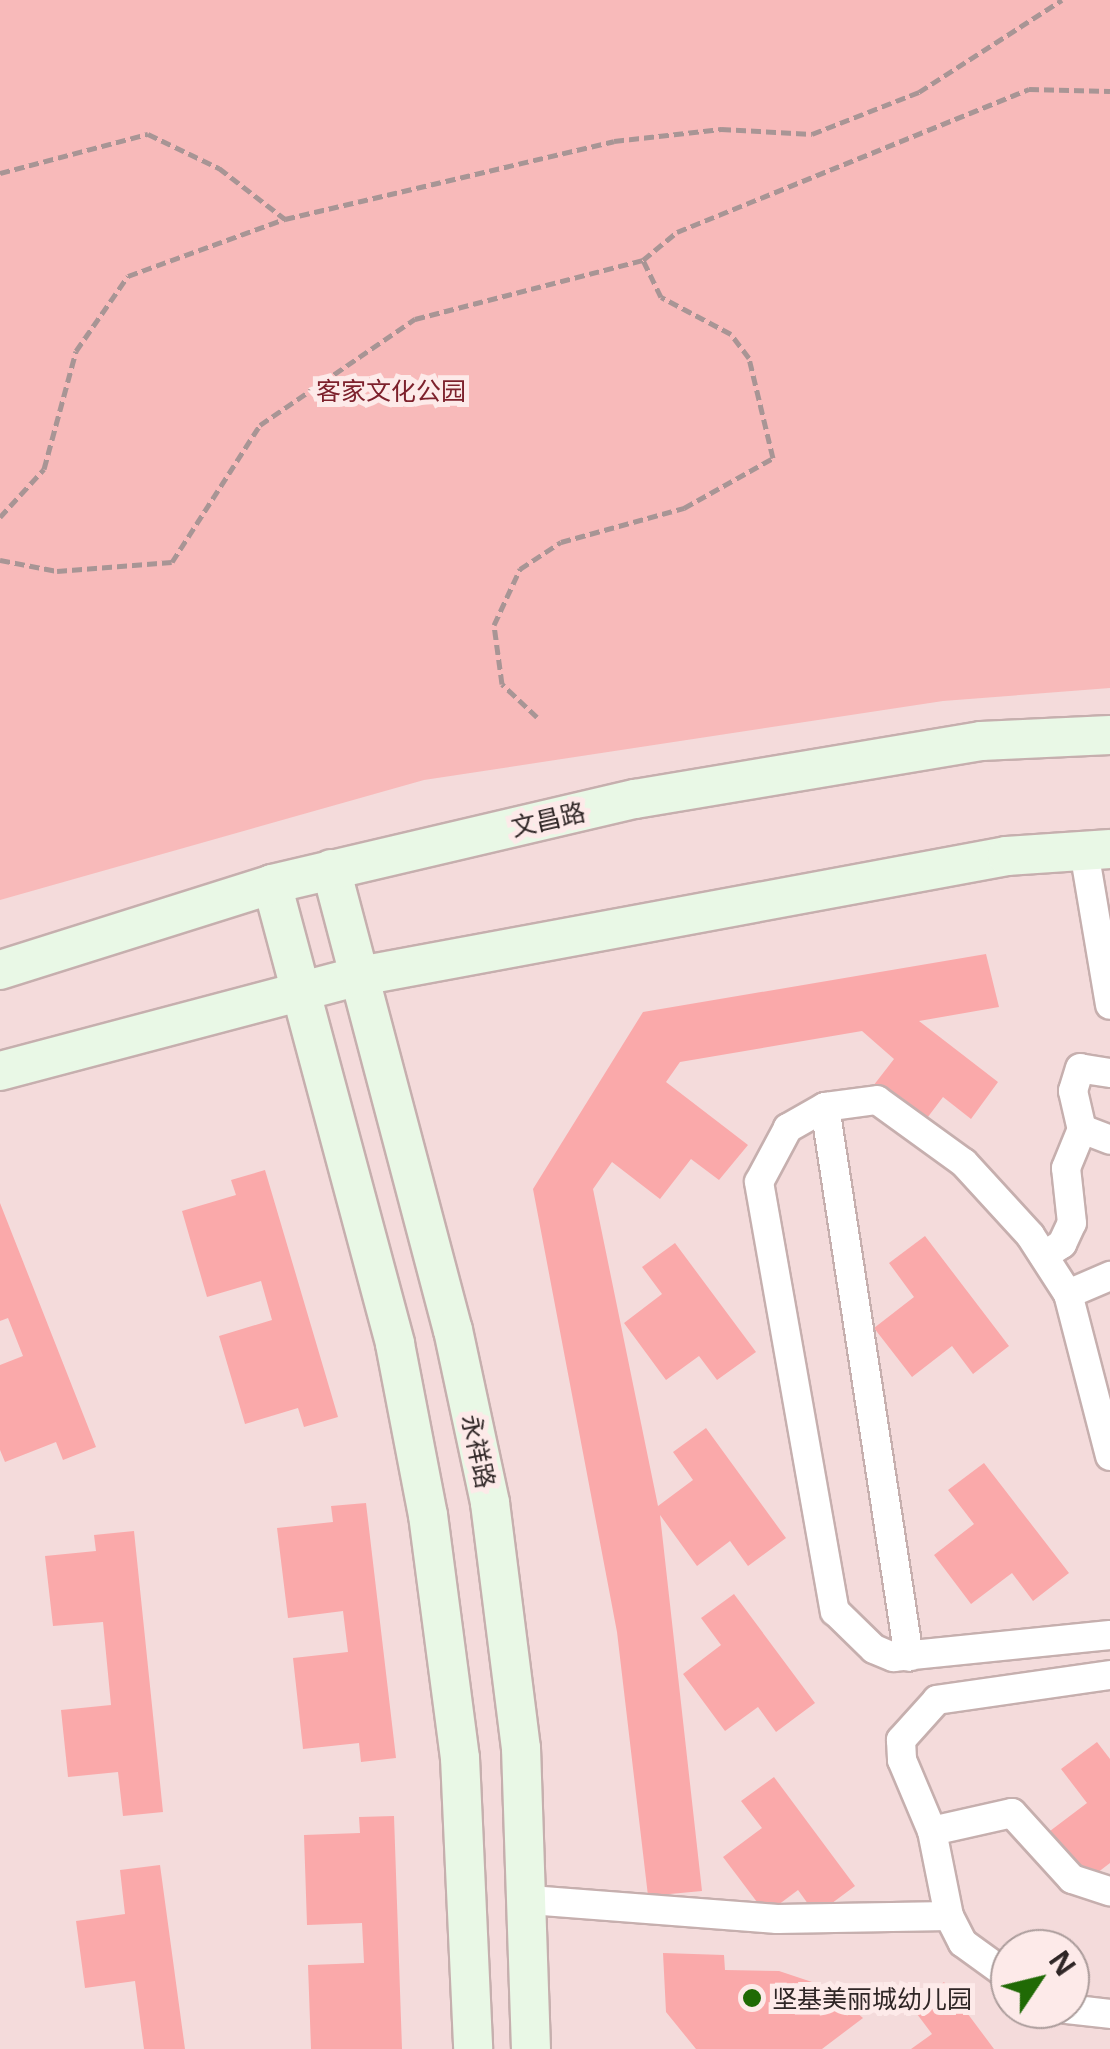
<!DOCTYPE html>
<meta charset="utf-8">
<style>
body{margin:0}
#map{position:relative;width:1110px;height:2049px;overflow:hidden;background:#f4dbdb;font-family:"Noto Sans","Noto Sans SC",sans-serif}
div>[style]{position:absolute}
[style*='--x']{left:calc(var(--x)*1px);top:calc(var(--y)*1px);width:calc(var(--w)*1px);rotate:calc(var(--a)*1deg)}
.green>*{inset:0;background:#f8baba}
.building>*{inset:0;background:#faa9aa}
.path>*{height:5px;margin-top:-2.5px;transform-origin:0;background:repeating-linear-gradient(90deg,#a89595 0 10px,transparent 0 15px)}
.roads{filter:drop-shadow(2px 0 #c6afae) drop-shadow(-2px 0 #c6afae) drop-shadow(0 2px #c6afae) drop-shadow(0 -2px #c6afae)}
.street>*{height:28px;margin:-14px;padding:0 14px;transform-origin:14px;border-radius:14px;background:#fff}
.secondary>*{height:38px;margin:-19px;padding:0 19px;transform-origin:19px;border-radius:19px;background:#e9f8e6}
.dots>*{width:28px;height:28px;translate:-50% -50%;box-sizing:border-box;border:5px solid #fdeae9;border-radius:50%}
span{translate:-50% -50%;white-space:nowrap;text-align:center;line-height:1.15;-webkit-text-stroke:10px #fdeae9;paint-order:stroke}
.park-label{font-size:25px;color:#7d212c}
.street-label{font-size:25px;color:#2f2626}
.poi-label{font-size:25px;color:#2f2626}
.left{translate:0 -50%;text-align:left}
.north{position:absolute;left:990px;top:1929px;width:100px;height:100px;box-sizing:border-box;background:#fdeae9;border:2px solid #ab9c9b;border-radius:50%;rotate:55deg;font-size:28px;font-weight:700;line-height:40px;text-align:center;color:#2f2626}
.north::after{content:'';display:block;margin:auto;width:35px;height:45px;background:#206a05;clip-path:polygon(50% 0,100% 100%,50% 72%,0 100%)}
</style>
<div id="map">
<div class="green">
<div style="clip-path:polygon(0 0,1110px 0,1110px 688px,943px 701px,424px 780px,0 900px)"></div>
</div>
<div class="building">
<div style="clip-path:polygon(986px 954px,999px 1007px,919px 1021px,998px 1082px,971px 1119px,943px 1097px,912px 1138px,863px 1099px,894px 1059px,862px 1031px,680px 1062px,666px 1082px,748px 1145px,719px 1180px,691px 1159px,660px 1199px,612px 1162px,593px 1189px,658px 1506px,693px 1480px,673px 1452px,706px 1428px,786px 1538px,748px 1566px,730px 1541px,697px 1566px,660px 1515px,702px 1891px,648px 1896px,617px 1632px,533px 1189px,643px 1012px)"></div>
<div style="clip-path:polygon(265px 1170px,338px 1417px,304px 1427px,298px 1408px,245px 1424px,219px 1336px,272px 1320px,261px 1281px,207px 1297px,182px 1211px,236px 1195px,231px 1180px)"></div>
<div style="clip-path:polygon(0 1203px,96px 1447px,63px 1460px,56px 1442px,5px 1462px,0 1450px,0 1365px,23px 1356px,8px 1318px,0 1321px)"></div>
<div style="clip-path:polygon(925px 1236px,1009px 1346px,973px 1374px,952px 1346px,912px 1377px,874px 1328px,914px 1297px,889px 1263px)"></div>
<div style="clip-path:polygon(675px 1243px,756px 1352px,717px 1380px,699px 1356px,666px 1380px,624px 1323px,662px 1294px,642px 1267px)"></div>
<div style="clip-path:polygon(984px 1463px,1069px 1573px,1033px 1601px,1012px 1573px,971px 1604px,934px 1555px,974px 1524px,948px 1490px)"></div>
<div style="clip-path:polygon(366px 1503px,396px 1758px,361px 1762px,359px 1743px,303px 1749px,293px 1658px,348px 1652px,343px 1611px,288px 1618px,277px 1528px,333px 1522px,331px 1506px)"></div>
<div style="clip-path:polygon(134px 1531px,163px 1812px,123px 1816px,118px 1772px,68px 1777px,61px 1710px,111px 1705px,103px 1622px,53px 1626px,45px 1556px,96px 1551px,94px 1535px)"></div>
<div style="clip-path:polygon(734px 1594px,815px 1703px,776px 1732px,758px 1707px,725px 1731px,683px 1674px,721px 1645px,701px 1618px)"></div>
<div style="clip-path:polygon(1097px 1742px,1110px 1759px,1110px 1863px,1084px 1883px,1046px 1834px,1087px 1803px,1061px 1769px)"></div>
<div style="clip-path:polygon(774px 1777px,855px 1886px,816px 1915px,798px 1890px,766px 1914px,723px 1857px,762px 1828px,741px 1801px)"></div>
<div style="clip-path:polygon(394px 1816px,402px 2049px,311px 2049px,308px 1965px,364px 1963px,362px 1923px,307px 1925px,304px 1835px,360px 1833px,359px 1817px)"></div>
<div style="clip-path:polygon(160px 1865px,185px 2049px,144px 2049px,135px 1981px,85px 1988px,76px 1921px,125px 1914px,120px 1870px)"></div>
<div style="clip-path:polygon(663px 1953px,724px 1955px,725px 1970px,779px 1971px,827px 1987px,863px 2018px,822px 2049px,696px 2049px,666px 2012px)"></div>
<div style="clip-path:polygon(944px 1982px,994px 2049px,911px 2049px,932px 2034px,911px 2006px)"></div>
</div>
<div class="path">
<div style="--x:0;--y:173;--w:153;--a:-14.8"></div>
<div style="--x:148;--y:134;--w:79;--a:25.6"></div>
<div style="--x:219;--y:168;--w:83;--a:37.7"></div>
<div style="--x:0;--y:517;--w:65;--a:-47.5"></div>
<div style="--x:44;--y:469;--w:122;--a:-74.8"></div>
<div style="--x:76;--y:351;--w:91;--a:-55.3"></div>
<div style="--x:128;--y:276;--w:167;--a:-20"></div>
<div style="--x:285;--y:219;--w:338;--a:-13.3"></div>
<div style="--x:614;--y:141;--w:108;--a:-6.4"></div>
<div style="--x:721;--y:129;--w:91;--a:3.1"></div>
<div style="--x:812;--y:134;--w:115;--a:-21.4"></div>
<div style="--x:919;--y:92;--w:170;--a:-32.8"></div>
<div style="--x:0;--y:560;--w:58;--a:10.9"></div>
<div style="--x:57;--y:571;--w:115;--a:-4.5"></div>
<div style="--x:172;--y:562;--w:163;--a:-57.3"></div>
<div style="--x:260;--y:425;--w:188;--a:-34.4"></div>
<div style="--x:415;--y:319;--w:236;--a:-14.5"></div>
<div style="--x:643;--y:260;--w:44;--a:-39.5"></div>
<div style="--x:677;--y:232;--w:380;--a:-22.1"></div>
<div style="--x:1029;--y:89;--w:81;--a:1.4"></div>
<div style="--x:537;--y:717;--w:48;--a:-136.7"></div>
<div style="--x:502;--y:684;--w:60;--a:-97.7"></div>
<div style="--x:494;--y:625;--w:62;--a:-65.1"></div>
<div style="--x:520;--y:569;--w:49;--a:-33.4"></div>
<div style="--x:561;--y:542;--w:128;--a:-15.5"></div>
<div style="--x:684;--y:508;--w:102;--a:-29.3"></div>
<div style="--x:773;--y:458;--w:103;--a:-103.5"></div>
<div style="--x:749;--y:358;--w:30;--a:-127"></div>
<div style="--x:731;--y:334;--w:79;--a:-152.1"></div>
<div style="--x:661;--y:297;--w:41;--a:-115.9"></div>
</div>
<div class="roads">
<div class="street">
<div style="--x:1084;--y:851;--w:156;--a:80.4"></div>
<div style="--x:1110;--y:1073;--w:30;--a:-171"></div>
<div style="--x:1080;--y:1068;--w:24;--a:107"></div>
<div style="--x:1073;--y:1091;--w:39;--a:77"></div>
<div style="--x:1082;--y:1129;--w:30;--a:21"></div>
<div style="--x:825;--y:1107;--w:556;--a:81.32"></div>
<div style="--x:1044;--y:1256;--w:22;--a:-34"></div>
<div style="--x:1062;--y:1244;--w:23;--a:-65"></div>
<div style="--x:1072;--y:1223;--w:55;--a:-96.2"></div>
<div style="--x:1066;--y:1168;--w:42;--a:-67.7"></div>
<div style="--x:1068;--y:1294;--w:46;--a:-23.2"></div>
<div style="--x:1110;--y:1456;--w:167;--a:-104.5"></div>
<div style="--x:1068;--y:1294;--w:70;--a:-122.8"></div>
<div style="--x:1030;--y:1235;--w:98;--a:-132.5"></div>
<div style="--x:964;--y:1163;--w:107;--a:-144.1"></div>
<div style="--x:877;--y:1100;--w:52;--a:172.3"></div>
<div style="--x:825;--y:1107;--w:43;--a:150.4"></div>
<div style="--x:788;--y:1128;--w:61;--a:118.2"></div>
<div style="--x:759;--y:1182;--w:436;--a:80"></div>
<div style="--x:835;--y:1611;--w:54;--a:44.3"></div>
<div style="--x:874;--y:1649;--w:21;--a:23"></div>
<div style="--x:893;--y:1657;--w:218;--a:-5.8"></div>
<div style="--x:1110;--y:1675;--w:175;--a:171.8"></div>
<div style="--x:937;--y:1700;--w:54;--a:132"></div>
<div style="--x:901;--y:1740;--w:20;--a:87"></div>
<div style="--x:902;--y:1760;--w:77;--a:67.1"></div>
<div style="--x:932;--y:1831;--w:82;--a:-12.7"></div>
<div style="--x:1012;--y:1813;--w:89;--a:47.7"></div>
<div style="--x:1072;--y:1879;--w:40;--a:18"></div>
<div style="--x:932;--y:1831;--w:87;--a:78.7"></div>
<div style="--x:949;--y:1916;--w:30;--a:63"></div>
<div style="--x:963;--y:1943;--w:58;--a:35.9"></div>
<div style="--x:530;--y:1900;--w:248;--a:4.4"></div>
<div style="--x:777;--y:1919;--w:172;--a:-1"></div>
<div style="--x:1067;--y:2009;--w:43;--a:6.6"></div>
</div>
<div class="secondary">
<div style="--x:331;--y:869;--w:477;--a:75.2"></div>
<div style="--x:453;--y:1330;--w:177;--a:77.9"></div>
<div style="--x:490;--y:1503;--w:247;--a:82.8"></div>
<div style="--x:521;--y:1748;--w:301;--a:88.1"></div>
<div style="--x:272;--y:884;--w:476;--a:75"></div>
<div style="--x:395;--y:1344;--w:174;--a:79.1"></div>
<div style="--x:428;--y:1515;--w:245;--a:82.5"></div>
<div style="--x:460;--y:1758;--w:291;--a:87.4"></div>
<div style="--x:0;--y:970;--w:285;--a:-17.5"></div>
<div style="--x:272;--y:884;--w:373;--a:-13.2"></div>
<div style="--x:635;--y:799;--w:351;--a:-9.5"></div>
<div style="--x:981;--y:741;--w:129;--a:-2.7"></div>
<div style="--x:0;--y:1071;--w:372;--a:-14.8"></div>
<div style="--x:360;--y:976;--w:658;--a:-10.51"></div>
<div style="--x:1007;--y:856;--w:103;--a:-3.9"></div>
</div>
</div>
<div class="dots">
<div style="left:752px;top:1998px;background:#206a05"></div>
</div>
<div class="park-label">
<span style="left:391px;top:390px">客家文化公园</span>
</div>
<div class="street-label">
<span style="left:548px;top:819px;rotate:-13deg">文昌路</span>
<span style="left:479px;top:1451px;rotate:78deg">永祥路</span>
</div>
<div class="poi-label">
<span class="left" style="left:772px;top:1998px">坚基美丽城幼儿园</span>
</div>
<div class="north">N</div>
</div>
